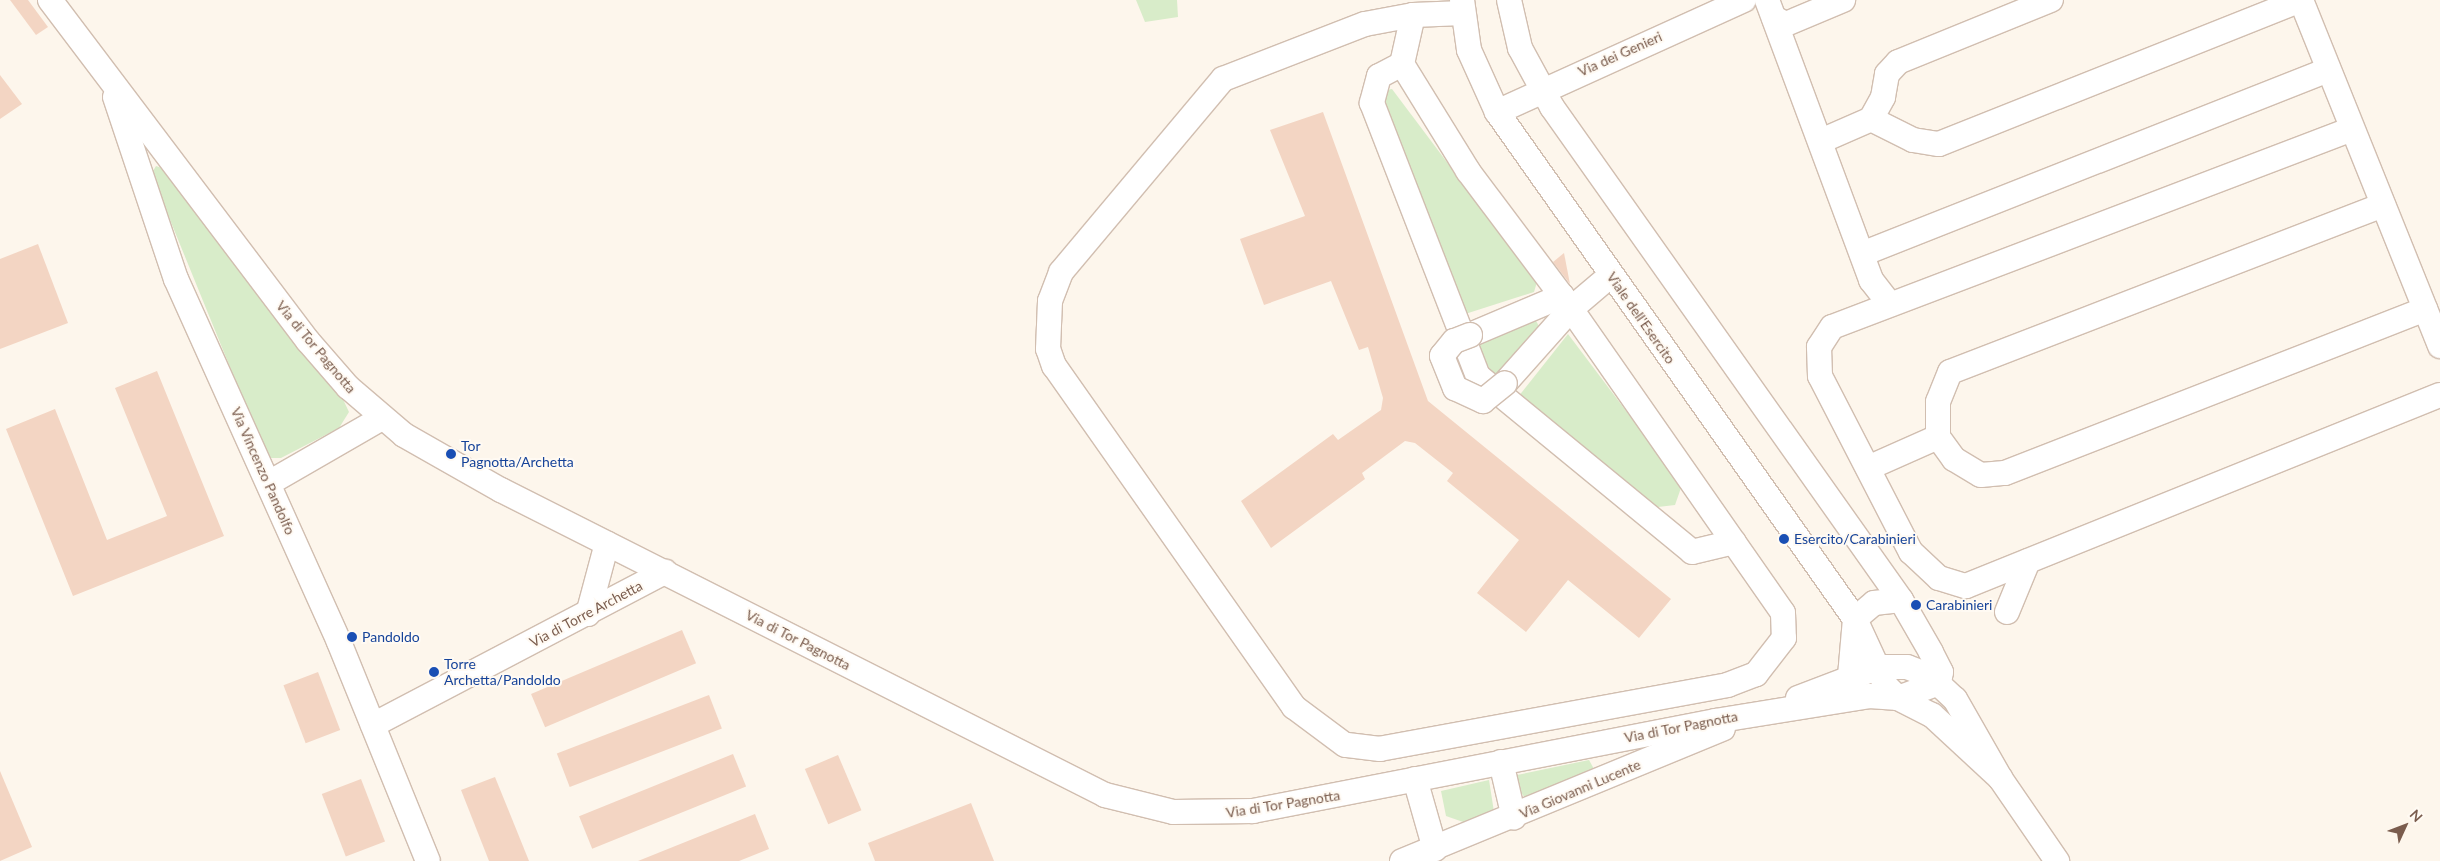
<!DOCTYPE html>
<style>
body{margin:0}
#map{position:relative;width:2440px;height:861px;overflow:hidden;background:#fdf6ec;font-family:Lato,sans-serif}
div>[style]{position:absolute}
[style*='--x']{left:calc(var(--x)*1px);top:calc(var(--y)*1px);width:calc(var(--w)*1px);rotate:calc(var(--a)*1deg)}
.green>*{inset:0;background:#d8ecc9}
.building>*{inset:0;background:#f3d5c3;transform-origin:0 0}
.roads{filter:drop-shadow(1px 0 #d1beb0) drop-shadow(-1px 0 #d1beb0) drop-shadow(0 1px #d1beb0) drop-shadow(0 -1px #d1beb0)}
.minor>*{height:24px;margin:-12px;padding:0 12px;transform-origin:12px;border-radius:12px;background:#fff}
.bridges{filter:drop-shadow(1px 0 #d1beb0) drop-shadow(-1px 0 #d1beb0) drop-shadow(0 1px #d1beb0) drop-shadow(0 -1px #d1beb0)}
.minor-bridge>*{height:24px;margin:-12px;padding:0 12px;transform-origin:12px;border-radius:12px;background:#fff}
.dots>*{width:14px;height:14px;translate:-50% -50%;box-sizing:border-box;border:2px solid #fffaf3;border-radius:50%}
span{translate:-50% -50%;white-space:nowrap;text-align:center;line-height:1.15;-webkit-text-stroke:4px #fffaf3;paint-order:stroke}
.street-label{font-size:14px;color:#7a5c4d}
.transit-label{font-size:14px;color:#164399}
.left{translate:0 -50%;text-align:left}
.north{position:absolute;left:2380px;top:801px;width:50px;height:50px;-webkit-text-stroke:4px #fffaf3;paint-order:stroke;rotate:47deg;font-size:14px;font-weight:700;line-height:20px;text-align:center;color:#7a5c4d}
.north::after{content:'';display:block;margin:auto;width:18px;height:22px;background:#7a5c4d;clip-path:polygon(50% 0,100% 100%,50% 72%,0 100%)}
</style>
<div id="map">
<div class="green">
<div style="clip-path:polygon(1136px 0,1177px 0,1178px 17px,1145px 22px)"></div>
<div style="clip-path:polygon(1392px 89px,1537px 282px,1534px 292px,1462px 315px,1382px 102px,1386px 90px)"></div>
<div style="clip-path:polygon(156px 166px,165px 169px,300px 351px,340px 393px,349px 412px,339px 428px,281px 458px,267px 458px,166px 210px,153px 171px)"></div>
<div style="clip-path:polygon(1535px 319px,1540px 328px,1494px 376px,1473px 341px)"></div>
<div style="clip-path:polygon(1568px 334px,1682px 485px,1675px 505px,1658px 507px,1635px 495px,1518px 397px)"></div>
<div style="clip-path:polygon(1589px 760px,1594px 769px,1526px 799px,1522px 794px,1517px 775px)"></div>
<div style="clip-path:polygon(1489px 780px,1494px 812px,1466px 823px,1446px 816px,1441px 791px)"></div>
</div>
<div class="building">
<div style="clip-path:polygon(10px 0,28px 0,48px 27px,36px 35px)"></div>
<div style="clip-path:polygon(0 75px,22px 104px,0 119px)"></div>
<div style="clip-path:polygon(1323px 112px,1428px 401px,1671px 599px,1639px 638px,1568px 580px,1526px 632px,1477px 593px,1519px 540px,1447px 481px,1453px 473px,1415px 443px,1405px 441px,1362px 473px,1365px 479px,1271px 548px,1241px 501px,1333px 434px,1338px 440px,1381px 410px,1383px 398px,1368px 347px,1359px 350px,1331px 281px,1264px 305px,1240px 239px,1305px 216px,1270px 130px)"></div>
<div style="clip-path:polygon(38px 244px,68px 323px,0 349px,0 259px)"></div>
<div style="clip-path:polygon(1564px 253px,1570px 284px,1553px 262px)"></div>
<div style="clip-path:polygon(157px 371px,224px 536px,73px 596px,6px 429px,55px 409px,107px 540px,167px 516px,115px 388px)"></div>
<div style="left:682px;top:630px;width:36px;height:164px;rotate:67deg"></div>
<div style="left:318px;top:672px;width:62px;height:37px;rotate:69deg"></div>
<div style="left:709px;top:695px;width:36px;height:163px;rotate:69deg"></div>
<div style="left:733px;top:754px;width:35px;height:166px;rotate:68deg"></div>
<div style="left:838px;top:755px;width:60px;height:36px;rotate:67deg"></div>
<div style="clip-path:polygon(0 771px,32px 847px,0 861px)"></div>
<div style="clip-path:polygon(495px 777px,529px 861px,489px 861px,461px 790px)"></div>
<div style="left:361px;top:779px;width:67px;height:42px;rotate:69deg"></div>
<div style="clip-path:polygon(971px 803px,994px 861px,875px 861px,868px 843px)"></div>
<div style="clip-path:polygon(755px 814px,769px 849px,739px 861px,638px 861px)"></div>
</div>
<div class="roads">
<div class="minor">
<div style="--x:50;--y:0;--w:428;--a:52.9"></div>
<div style="--x:308;--y:341;--w:61;--a:49"></div>
<div style="--x:348;--y:387;--w:74;--a:40.6"></div>
<div style="--x:404;--y:435;--w:112;--a:29.6"></div>
<div style="--x:501;--y:490;--w:677;--a:26.79"></div>
<div style="--x:1105;--y:795;--w:70;--a:14"></div>
<div style="--x:1173;--y:812;--w:80;--a:-0.7"></div>
<div style="--x:1253;--y:811;--w:471;--a:-11"></div>
<div style="--x:1715;--y:721;--w:156;--a:-9.2"></div>
<div style="--x:1869;--y:696;--w:29;--a:4"></div>
<div style="--x:1898;--y:698;--w:38;--a:27"></div>
<div style="--x:1932;--y:715;--w:93;--a:42.8"></div>
<div style="--x:1462;--y:0;--w:50;--a:82"></div>
<div style="--x:1469;--y:50;--w:68;--a:65.7"></div>
<div style="--x:1497;--y:112;--w:621;--a:54.77"></div>
<div style="--x:1855;--y:619;--w:74;--a:65.2"></div>
<div style="--x:1886;--y:686;--w:17;--a:45"></div>
<div style="--x:1898;--y:698;--w:44;--a:-20.1"></div>
<div style="--x:1939;--y:683;--w:11;--a:-80"></div>
<div style="--x:1941;--y:672;--w:22;--a:-117"></div>
<div style="--x:1931;--y:652;--w:60;--a:-120"></div>
<div style="--x:1901;--y:600;--w:604;--a:-125.3"></div>
<div style="--x:1552;--y:107;--w:67;--a:-118.5"></div>
<div style="--x:1520;--y:48;--w:49;--a:-102.9"></div>
<div style="--x:1767;--y:0;--w:299;--a:69.6"></div>
<div style="--x:1871;--y:280;--w:29;--a:52"></div>
<div style="--x:2301;--y:0;--w:373;--a:68.1"></div>
<div style="--x:1413;--y:15;--w:50;--a:102.7"></div>
<div style="--x:1402;--y:64;--w:126;--a:58.3"></div>
<div style="--x:1468;--y:171;--w:156;--a:53.1"></div>
<div style="--x:1562;--y:296;--w:386;--a:55.1"></div>
<div style="--x:1783;--y:613;--w:25;--a:88"></div>
<div style="--x:1784;--y:638;--w:46;--a:127.9"></div>
<div style="--x:1756;--y:674;--w:30;--a:159"></div>
<div style="--x:1728;--y:685;--w:354;--a:169.6"></div>
<div style="--x:1380;--y:749;--w:35;--a:-173"></div>
<div style="--x:1345;--y:745;--w:64;--a:-143.3"></div>
<div style="--x:1294;--y:707;--w:417;--a:-125.1"></div>
<div style="--x:1054;--y:366;--w:18;--a:-109"></div>
<div style="--x:1048;--y:349;--w:48;--a:-87.6"></div>
<div style="--x:1050;--y:301;--w:31;--a:-69"></div>
<div style="--x:1061;--y:272;--w:252;--a:-50"></div>
<div style="--x:1223;--y:79;--w:152;--a:-21.2"></div>
<div style="--x:1365;--y:24;--w:49;--a:-10.6"></div>
<div style="--x:1413;--y:15;--w:50;--a:-2.3"></div>
<div style="--x:1774;--y:18;--w:13;--a:27"></div>
<div style="--x:1786;--y:24;--w:62;--a:-22.8"></div>
<div style="--x:1402;--y:64;--w:26;--a:152"></div>
<div style="--x:1379;--y:76;--w:28;--a:105"></div>
<div style="--x:1372;--y:103;--w:293;--a:68.8"></div>
<div style="--x:1478;--y:376;--w:277;--a:39.4"></div>
<div style="--x:1692;--y:552;--w:43;--a:-13.4"></div>
<div style="--x:115;--y:97;--w:192;--a:71.5"></div>
<div style="--x:176;--y:279;--w:398;--a:65.8"></div>
<div style="--x:339;--y:642;--w:236;--a:67.9"></div>
<div style="--x:1497;--y:112;--w:271;--a:-24.4"></div>
<div style="--x:1871;--y:119;--w:47;--a:26.6"></div>
<div style="--x:1913;--y:140;--w:26;--a:9"></div>
<div style="--x:1939;--y:144;--w:389;--a:-21.7"></div>
<div style="--x:2352;--y:129;--w:556;--a:159.15"></div>
<div style="--x:1832;--y:327;--w:24;--a:123"></div>
<div style="--x:1819;--y:347;--w:29;--a:88"></div>
<div style="--x:1820;--y:376;--w:198;--a:62.7"></div>
<div style="--x:1911;--y:552;--w:38;--a:43"></div>
<div style="--x:1939;--y:578;--w:28;--a:17"></div>
<div style="--x:1966;--y:586;--w:511;--a:-21.95"></div>
<div style="--x:1821;--y:141;--w:55;--a:-23.7"></div>
<div style="--x:1871;--y:119;--w:25;--a:-61"></div>
<div style="--x:1883;--y:97;--w:23;--a:-80"></div>
<div style="--x:1887;--y:74;--w:16;--a:-47"></div>
<div style="--x:1898;--y:62;--w:165;--a:-22.1"></div>
<div style="--x:2383;--y:205;--w:464;--a:158.9"></div>
<div style="--x:1950;--y:372;--w:32;--a:112"></div>
<div style="--x:1938;--y:402;--w:35;--a:90"></div>
<div style="--x:1938;--y:437;--w:27;--a:54"></div>
<div style="--x:1954;--y:459;--w:31;--a:31"></div>
<div style="--x:1981;--y:475;--w:24;--a:-5"></div>
<div style="--x:2005;--y:473;--w:451;--a:-21.3"></div>
<div style="--x:1862;--y:254;--w:501;--a:-21.55"></div>
<div style="--x:1470;--y:335;--w:100;--a:-23"></div>
<div style="--x:1505;--y:383;--w:99;--a:-48.3"></div>
<div style="--x:1571;--y:309;--w:52;--a:-40.4"></div>
<div style="--x:1868;--y:468;--w:77;--a:-23.9"></div>
<div style="--x:269;--y:483;--w:130;--a:-29.9"></div>
<div style="--x:2007;--y:612;--w:55;--a:-67.6"></div>
<div style="--x:588;--y:614;--w:73;--a:-75"></div>
<div style="--x:1855;--y:619;--w:25;--a:-40"></div>
<div style="--x:1874;--y:603;--w:27;--a:-6"></div>
<div style="--x:1850;--y:676;--w:57;--a:-85"></div>
<div style="--x:1798;--y:698;--w:87;--a:-20.9"></div>
<div style="--x:1879;--y:667;--w:28;--a:0"></div>
<div style="--x:1907;--y:667;--w:25;--a:21"></div>
<div style="--x:1930;--y:676;--w:34;--a:43"></div>
<div style="--x:1955;--y:699;--w:91;--a:60.3"></div>
<div style="--x:2000;--y:778;--w:101;--a:55.5"></div>
<div style="--x:373;--y:725;--w:330;--a:-27.7"></div>
<div style="--x:1501;--y:762;--w:57;--a:76.9"></div>
<div style="--x:1415;--y:779;--w:73;--a:74.1"></div>
<div style="--x:1402;--y:861;--w:347;--a:-22.4"></div>
</div>
</div>
<div class="bridges">
<div class="minor-bridge">
<div style="--x:1470;--y:335;--w:17;--a:159"></div>
<div style="--x:1454;--y:341;--w:19;--a:129"></div>
<div style="--x:1442;--y:356;--w:35;--a:68"></div>
<div style="--x:1455;--y:388;--w:31;--a:25"></div>
<div style="--x:1483;--y:401;--w:28;--a:-39"></div>
</div>
</div>
<div class="dots">
<div style="left:451px;top:454px;background:#1a4fb4"></div>
<div style="left:1784px;top:539px;background:#1a4fb4"></div>
<div style="left:1916px;top:605px;background:#1a4fb4"></div>
<div style="left:352px;top:637px;background:#1a4fb4"></div>
<div style="left:434px;top:672px;background:#1a4fb4"></div>
</div>
<div class="street-label">
<span style="left:1620px;top:54px;rotate:-24deg">Via dei Genieri</span>
<span style="left:1641px;top:318px;rotate:55deg">Viale dell'Esercito</span>
<span style="left:316px;top:347px;rotate:50deg">Via di Tor Pagnotta</span>
<span style="left:263px;top:471px;rotate:66deg">Via Vincenzo Pandolfo</span>
<span style="left:586px;top:614px;rotate:-28deg">Via di Torre Archetta</span>
<span style="left:798px;top:640px;rotate:27deg">Via di Tor Pagnotta</span>
<span style="left:1681px;top:727px;rotate:-11deg">Via di Tor Pagnotta</span>
<span style="left:1580px;top:789px;rotate:-23deg">Via Giovanni Lucente</span>
<span style="left:1283px;top:804px;rotate:-9deg">Via di Tor Pagnotta</span>
</div>
<div class="transit-label">
<span class="left" style="left:461px;top:454px">Tor<br>Pagnotta/Archetta</span>
<span class="left" style="left:1794px;top:539px">Esercito/Carabinieri</span>
<span class="left" style="left:1926px;top:605px">Carabinieri</span>
<span class="left" style="left:362px;top:637px">Pandoldo</span>
<span class="left" style="left:444px;top:672px">Torre<br>Archetta/Pandoldo</span>
</div>
<div class="north">N</div>
</div>
